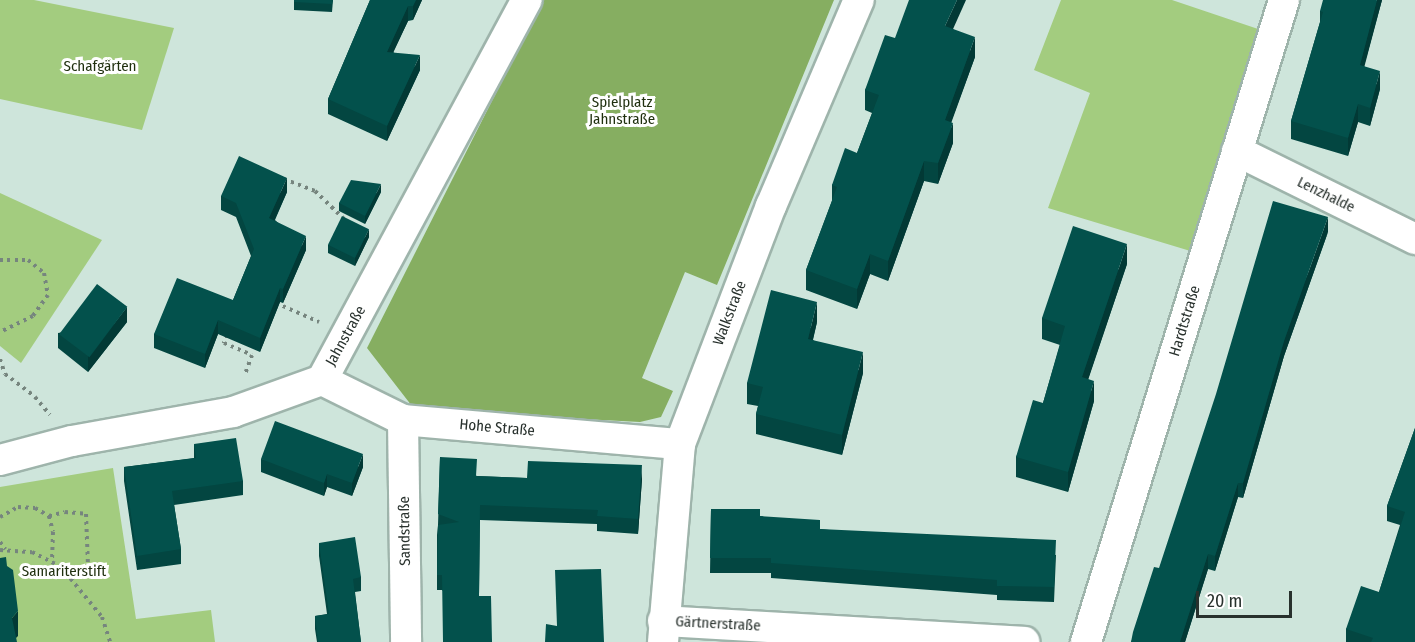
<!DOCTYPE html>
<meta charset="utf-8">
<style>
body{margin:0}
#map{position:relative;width:1415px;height:642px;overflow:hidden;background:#cee5db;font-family:"Fira Sans Condensed",sans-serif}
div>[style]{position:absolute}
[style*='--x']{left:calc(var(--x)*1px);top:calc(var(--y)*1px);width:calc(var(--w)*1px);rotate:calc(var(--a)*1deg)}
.green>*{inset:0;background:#a3cc7f}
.forest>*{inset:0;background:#86ae61}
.path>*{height:4px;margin-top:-2px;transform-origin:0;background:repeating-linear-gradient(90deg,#76857e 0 3px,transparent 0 7.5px)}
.roads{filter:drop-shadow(2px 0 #9eb4ab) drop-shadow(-2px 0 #9eb4ab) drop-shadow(0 2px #9eb4ab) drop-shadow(0 -2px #9eb4ab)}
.minor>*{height:30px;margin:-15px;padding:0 15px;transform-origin:15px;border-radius:15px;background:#fff}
.wall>*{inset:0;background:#034641}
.shaded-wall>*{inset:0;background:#023935}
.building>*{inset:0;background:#03514c;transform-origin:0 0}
span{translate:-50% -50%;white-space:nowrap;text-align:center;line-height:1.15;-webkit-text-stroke:6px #fff;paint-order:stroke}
.park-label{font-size:15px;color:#1f2f0e}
.street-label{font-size:15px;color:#28312d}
.scale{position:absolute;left:1196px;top:591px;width:96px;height:27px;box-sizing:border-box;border:3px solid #28312d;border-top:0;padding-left:8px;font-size:18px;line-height:21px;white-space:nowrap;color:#28312d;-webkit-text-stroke:4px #fff;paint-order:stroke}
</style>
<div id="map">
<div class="green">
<div style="clip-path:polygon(0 0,34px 0,174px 28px,142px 130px,0 99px)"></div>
<div style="clip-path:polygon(1061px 0,1172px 0,1267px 32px,1197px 253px,1048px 208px,1090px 93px,1034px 70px)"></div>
<div style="clip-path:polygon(0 193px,102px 240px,21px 363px,0 346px)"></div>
<div style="clip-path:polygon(113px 468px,136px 619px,211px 610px,215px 642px,0 642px,0 487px)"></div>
</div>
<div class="forest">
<div style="clip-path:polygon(543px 0,834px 0,717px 285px,685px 272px,642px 378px,673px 391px,661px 417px,640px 422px,415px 410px,367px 348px)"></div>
</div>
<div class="path">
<div style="--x:284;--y:179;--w:33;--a:21"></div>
<div style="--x:315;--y:191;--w:40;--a:44"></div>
<div style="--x:0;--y:260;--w:28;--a:0"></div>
<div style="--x:28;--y:260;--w:21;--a:39"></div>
<div style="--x:44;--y:273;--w:22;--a:80"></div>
<div style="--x:48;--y:295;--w:26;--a:126"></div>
<div style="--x:33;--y:316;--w:37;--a:154"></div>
<div style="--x:276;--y:303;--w:47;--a:23.8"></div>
<div style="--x:227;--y:335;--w:9;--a:111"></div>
<div style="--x:224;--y:343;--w:30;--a:23"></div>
<div style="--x:252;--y:355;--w:20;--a:110"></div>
<div style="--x:0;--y:359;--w:16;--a:72"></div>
<div style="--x:5;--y:374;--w:38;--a:37"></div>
<div style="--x:35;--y:397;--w:23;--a:50"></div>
<div style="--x:49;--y:516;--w:16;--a:-14"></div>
<div style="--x:65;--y:512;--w:21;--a:5"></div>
<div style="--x:86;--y:514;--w:53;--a:87.8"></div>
<div style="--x:88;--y:567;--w:21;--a:151"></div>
<div style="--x:0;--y:517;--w:21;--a:-29"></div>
<div style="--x:18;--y:507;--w:17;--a:3"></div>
<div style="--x:35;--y:508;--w:16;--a:30"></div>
<div style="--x:49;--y:516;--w:16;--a:76"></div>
<div style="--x:53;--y:532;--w:30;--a:92"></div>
<div style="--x:0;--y:542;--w:9;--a:54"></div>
<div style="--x:0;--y:550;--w:32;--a:4"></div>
<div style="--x:32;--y:552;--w:33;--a:27"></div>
<div style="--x:61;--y:567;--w:65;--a:50.6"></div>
<div style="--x:102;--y:617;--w:26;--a:72"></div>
</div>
<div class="roads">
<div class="minor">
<div style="--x:1237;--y:151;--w:199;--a:26.3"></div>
<div style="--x:322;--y:380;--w:90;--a:26.3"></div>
<div style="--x:403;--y:420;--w:278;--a:5"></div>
<div style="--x:403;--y:420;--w:222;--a:89.2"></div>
<div style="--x:0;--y:460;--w:74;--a:-14.8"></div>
<div style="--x:72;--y:441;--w:164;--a:-10.2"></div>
<div style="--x:233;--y:412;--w:95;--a:-19.8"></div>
<div style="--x:322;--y:380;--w:432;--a:-61.7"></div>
<div style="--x:663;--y:621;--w:362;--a:3.3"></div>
<div style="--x:663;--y:642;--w:199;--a:-85.1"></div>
<div style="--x:680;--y:444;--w:255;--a:-69.1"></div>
<div style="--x:771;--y:206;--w:224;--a:-66.9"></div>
<div style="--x:1086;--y:642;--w:672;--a:-72.86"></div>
</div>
</div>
<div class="wall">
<div style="clip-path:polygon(294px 0,333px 0,332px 12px,294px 10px)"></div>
<div style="clip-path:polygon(370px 0,422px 0,413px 20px,408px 21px,393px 52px,420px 70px,387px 141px,328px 114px,328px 99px)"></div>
<div style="clip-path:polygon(1382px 0,1364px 66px,1380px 89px,1370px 126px,1358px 122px,1348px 156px,1291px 139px,1291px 121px,1320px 22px,1320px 11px)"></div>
<div style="clip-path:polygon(953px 29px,975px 57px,951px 122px,953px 143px,938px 184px,924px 181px,888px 281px,870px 274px,857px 309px,806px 290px,806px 270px,832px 201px,832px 185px,857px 153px,872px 113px,865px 110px,865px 90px,895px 38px)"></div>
<div style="clip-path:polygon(287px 192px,275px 220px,306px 250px,283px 303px,280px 302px,260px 352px,218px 334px,205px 368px,154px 348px,154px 334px,233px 300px,251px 256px,236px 217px,221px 210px,221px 196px)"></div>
<div style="clip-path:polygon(381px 192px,365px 224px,339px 211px,339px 203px)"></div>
<div style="clip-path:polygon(1328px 232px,1284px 356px,1243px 498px,1238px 497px,1215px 571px,1208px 569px,1185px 642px,1131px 642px)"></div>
<div style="clip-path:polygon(369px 237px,355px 266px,328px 253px,328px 245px)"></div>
<div style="clip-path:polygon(1127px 264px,1088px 379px,1094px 401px,1068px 492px,1016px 477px,1016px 457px,1043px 403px,1060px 345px,1042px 339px,1042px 318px)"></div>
<div style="clip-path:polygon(127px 322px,88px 372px,58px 348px,58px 333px)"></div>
<div style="clip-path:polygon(817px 322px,813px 340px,863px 373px,842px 455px,756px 434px,756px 414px,758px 406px,747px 404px,747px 383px)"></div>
<div style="clip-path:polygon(1415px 428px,1415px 642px,1346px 642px,1346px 629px,1379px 592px,1400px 525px,1387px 521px,1387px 506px)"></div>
<div style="clip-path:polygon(194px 444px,243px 481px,243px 495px,174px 505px,181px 549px,181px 564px,137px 570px,124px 481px,124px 467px,194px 458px)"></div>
<div style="clip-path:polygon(440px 457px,477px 476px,527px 478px,642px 479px,638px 534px,597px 531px,597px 524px,480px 520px,479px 596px,492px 642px,442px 590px,437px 590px,437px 535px,438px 525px)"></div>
<div style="clip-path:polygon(261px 459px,363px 467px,352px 496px,327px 487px,324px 496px,261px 472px)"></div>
<div style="clip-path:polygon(711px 509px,760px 516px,820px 529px,1056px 555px,1054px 602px,997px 600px,997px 595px,771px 578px,771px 573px,710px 573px)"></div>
<div style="clip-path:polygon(319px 543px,361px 577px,361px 591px,355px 592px,361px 642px,317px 642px,315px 629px,315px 616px,327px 614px,319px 556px)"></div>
</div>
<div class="shaded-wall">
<div style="clip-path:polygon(416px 0,422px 0,413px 20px,413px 6px)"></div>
<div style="clip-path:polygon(957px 0,966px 0,945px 47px,945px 26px)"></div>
<div style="clip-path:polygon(1377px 0,1382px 0,1360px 83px,1360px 65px)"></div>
<div style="clip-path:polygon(408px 6px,408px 21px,387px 66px,387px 52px)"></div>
<div style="clip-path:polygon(975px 37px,975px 57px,945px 140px,945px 120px)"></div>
<div style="clip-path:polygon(420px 55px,420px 70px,387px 141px,387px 126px)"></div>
<div style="clip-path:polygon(1380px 71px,1380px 89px,1370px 126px,1370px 108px)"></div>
<div style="clip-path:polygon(1358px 104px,1358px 122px,1348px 156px,1348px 138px)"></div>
<div style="clip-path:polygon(953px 123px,953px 143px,938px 184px,938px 163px)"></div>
<div style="clip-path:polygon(924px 161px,924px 181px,888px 281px,888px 261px)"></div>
<div style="clip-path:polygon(287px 178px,287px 192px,269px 232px,269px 218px)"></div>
<div style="clip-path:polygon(381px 184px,381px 192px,365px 224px,365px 216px)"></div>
<div style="clip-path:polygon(1328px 217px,1328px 232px,1284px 356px,1243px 498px,1243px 483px,1284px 341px)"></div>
<div style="clip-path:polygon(369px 229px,369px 237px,355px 266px,355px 258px)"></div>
<div style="clip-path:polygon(306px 236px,306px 250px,283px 303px,283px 289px)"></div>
<div style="clip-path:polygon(1127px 244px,1127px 264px,1082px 398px,1082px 377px)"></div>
<div style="clip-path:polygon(870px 254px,870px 274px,857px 309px,857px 289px)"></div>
<div style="clip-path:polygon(280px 288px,280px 302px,260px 352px,260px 338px)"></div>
<div style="clip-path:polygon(817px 302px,817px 322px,808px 359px,808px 339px)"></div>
<div style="clip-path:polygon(127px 307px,127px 322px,88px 372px,88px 357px)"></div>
<div style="clip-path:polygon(218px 320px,218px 334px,205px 368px,205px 354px)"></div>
<div style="clip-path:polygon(863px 352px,863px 373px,842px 455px,842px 435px)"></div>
<div style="clip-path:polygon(1094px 381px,1094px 401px,1068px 492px,1068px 472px)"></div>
<div style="clip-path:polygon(363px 454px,363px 467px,352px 496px,352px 483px)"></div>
<div style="clip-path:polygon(642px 465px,642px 479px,638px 534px,638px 519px)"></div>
<div style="clip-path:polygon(327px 474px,327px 487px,324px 496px,324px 483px)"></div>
<div style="clip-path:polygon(1238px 483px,1238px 497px,1215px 571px,1215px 556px)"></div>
<div style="clip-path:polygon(1208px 554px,1208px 569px,1185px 642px,1180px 642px)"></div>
<div style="clip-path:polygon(18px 611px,18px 636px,12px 642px,12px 618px)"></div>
</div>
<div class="building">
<div style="clip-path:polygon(294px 0,333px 0,332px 4px,294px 2px)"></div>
<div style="clip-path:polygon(370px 0,416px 0,413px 6px,408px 6px,387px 52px,420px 55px,387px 126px,328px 99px)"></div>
<div style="clip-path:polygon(909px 0,957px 0,945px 26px,975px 37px,945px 120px,953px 123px,938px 163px,924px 161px,888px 261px,870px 254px,857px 289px,806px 270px,837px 187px,832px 185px,845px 148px,857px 153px,879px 95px,865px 90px,885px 35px,895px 38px)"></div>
<div style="clip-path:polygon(1323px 0,1377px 0,1360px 65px,1380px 71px,1370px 108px,1358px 104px,1348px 138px,1291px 121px,1323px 12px,1320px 11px)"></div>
<div style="clip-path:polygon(239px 156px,287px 178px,269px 218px,306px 236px,283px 289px,280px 288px,260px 338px,218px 320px,205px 354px,154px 334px,177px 278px,233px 300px,254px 249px,236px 203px,221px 196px)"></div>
<div style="clip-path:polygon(351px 180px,381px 184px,365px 216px,339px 203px)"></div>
<div style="clip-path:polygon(1273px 201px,1328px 217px,1284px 341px,1243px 483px,1238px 483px,1215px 556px,1208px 554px,1180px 642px,1131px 642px,1133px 632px,1154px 567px,1159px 568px,1216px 394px)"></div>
<div style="left:342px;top:216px;width:30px;height:32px;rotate:26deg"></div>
<div style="clip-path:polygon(1073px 226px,1127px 244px,1082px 377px,1094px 381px,1068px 472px,1016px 457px,1033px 400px,1043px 403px,1065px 326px,1042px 318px)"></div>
<div style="left:97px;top:284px;width:38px;height:63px;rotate:37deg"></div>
<div style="clip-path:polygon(771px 290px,817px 302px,808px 339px,863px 352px,842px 435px,756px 414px,763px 387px,747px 383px)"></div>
<div style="clip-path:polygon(275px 421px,363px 454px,352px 483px,327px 474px,324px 483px,261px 459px)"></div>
<div style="clip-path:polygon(1415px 428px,1415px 642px,1371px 642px,1373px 638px,1346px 629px,1361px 586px,1379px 592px,1405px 512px,1387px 506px)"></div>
<div style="clip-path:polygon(236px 438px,243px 481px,172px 491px,181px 549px,137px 556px,124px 467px,196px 458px,194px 444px)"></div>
<div style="clip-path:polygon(440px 457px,477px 459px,476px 476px,527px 478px,528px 461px,642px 465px,638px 519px,597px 516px,598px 510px,480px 505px,479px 596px,491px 596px,492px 642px,443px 642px,442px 575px,437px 575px,438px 525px,459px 522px,438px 514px)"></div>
<div style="clip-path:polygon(711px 509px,760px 509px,760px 516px,820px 520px,820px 529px,1056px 540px,1054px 587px,997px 586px,997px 580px,771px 563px,771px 558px,710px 558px)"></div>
<div style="clip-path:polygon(355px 537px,361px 577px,353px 579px,361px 642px,318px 642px,315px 616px,329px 614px,319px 543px)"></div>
<div style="clip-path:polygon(6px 557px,7px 566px,13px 570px,18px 611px,12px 618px,17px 642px,0 642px,0 558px)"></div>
<div style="clip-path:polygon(601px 569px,604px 642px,545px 642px,546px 624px,557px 626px,555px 570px)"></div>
</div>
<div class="park-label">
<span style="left:100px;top:67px">Schafgärten</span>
<span style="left:622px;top:111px">Spielplatz<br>Jahnstraße</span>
<span style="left:64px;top:572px">Samariterstift</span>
</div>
<div class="street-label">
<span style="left:1326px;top:195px;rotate:26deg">Lenzhalde</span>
<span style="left:730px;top:313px;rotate:-69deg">Walkstraße</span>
<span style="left:1185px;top:321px;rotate:-73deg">Hardtstraße</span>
<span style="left:346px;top:336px;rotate:-61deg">Jahnstraße</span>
<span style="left:497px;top:428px;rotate:5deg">Hohe Straße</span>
<span style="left:405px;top:531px;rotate:-91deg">Sandstraße</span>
<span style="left:718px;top:624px;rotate:3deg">Gärtnerstraße</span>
</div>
<div class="scale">20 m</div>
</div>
